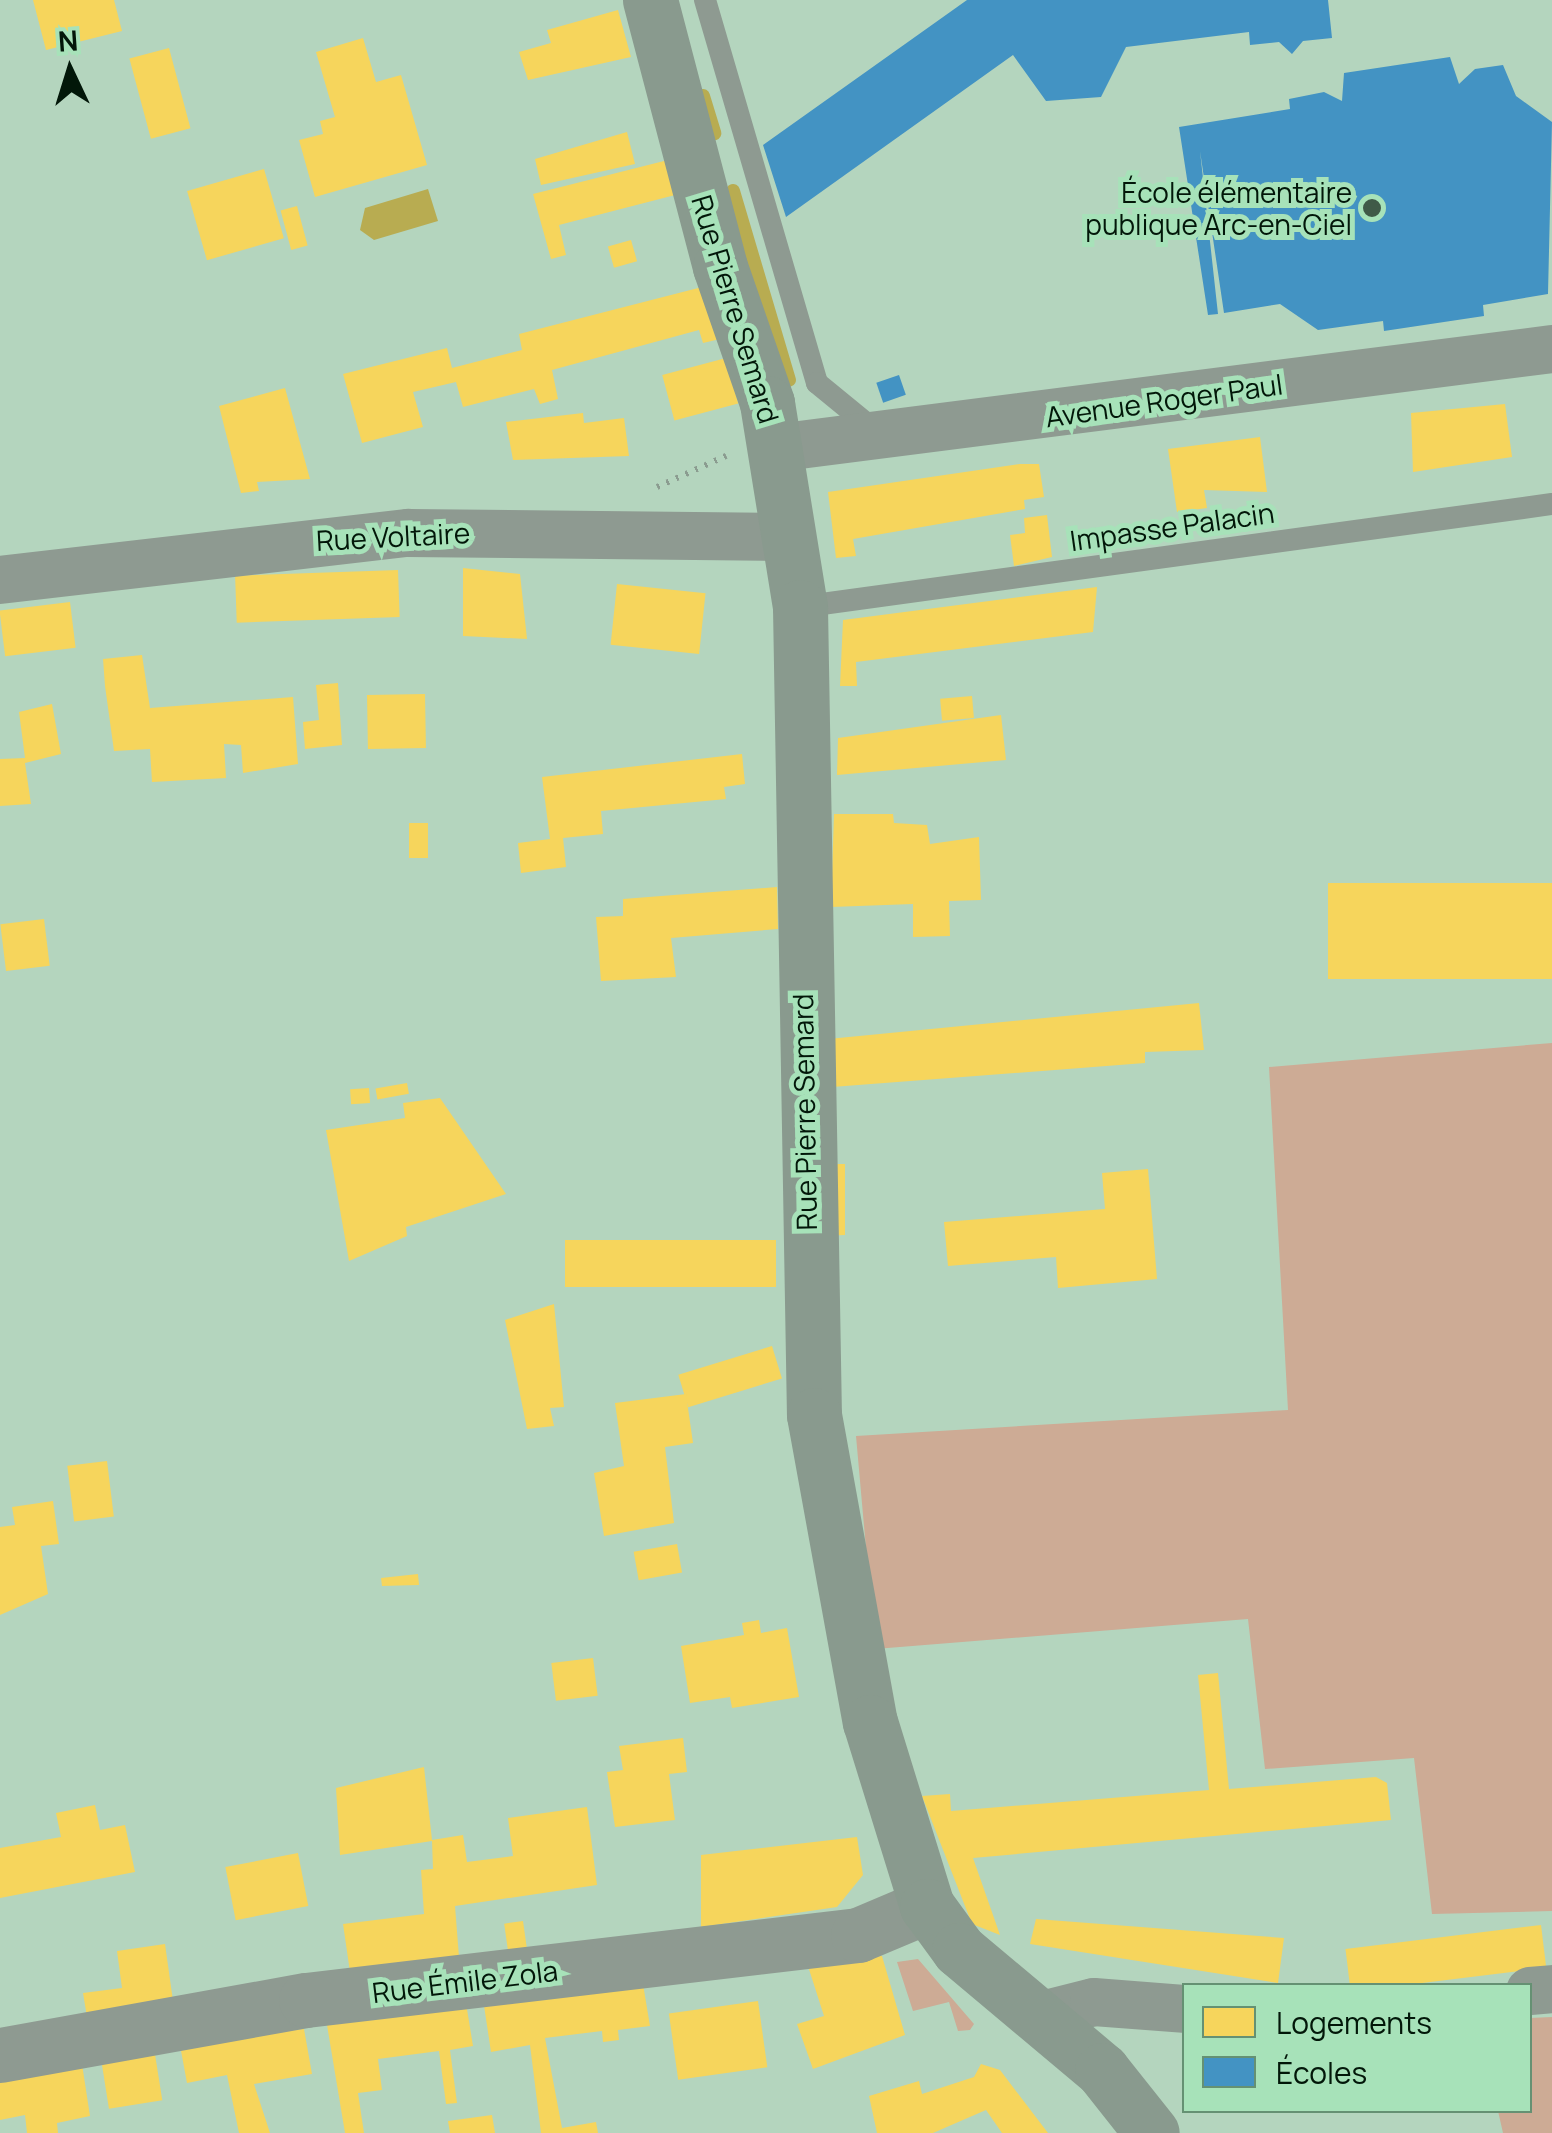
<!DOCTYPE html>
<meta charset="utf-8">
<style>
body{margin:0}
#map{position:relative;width:1552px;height:2133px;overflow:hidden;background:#b4d5be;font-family:Manrope,sans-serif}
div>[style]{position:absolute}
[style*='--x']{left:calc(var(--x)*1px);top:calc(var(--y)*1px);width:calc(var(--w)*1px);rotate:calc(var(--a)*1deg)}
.green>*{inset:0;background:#cdab95}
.water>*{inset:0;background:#b8ac51}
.homes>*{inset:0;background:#f6d55c;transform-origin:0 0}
.schools>*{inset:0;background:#4393c3;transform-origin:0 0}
.stream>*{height:14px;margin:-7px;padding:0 7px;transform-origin:7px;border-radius:7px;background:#b8ac51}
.path>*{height:6px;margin-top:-3px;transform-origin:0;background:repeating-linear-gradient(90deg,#8b9c90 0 2.5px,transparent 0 10.5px)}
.service>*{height:22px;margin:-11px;padding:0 11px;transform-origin:11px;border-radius:11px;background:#8e9a91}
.minor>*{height:48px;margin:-24px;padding:0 24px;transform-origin:24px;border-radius:24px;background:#8e9a91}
.tertiary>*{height:55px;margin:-27.5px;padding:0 27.5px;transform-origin:27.5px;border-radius:27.5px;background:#8e9a91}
.secondary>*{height:55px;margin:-27.5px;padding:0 27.5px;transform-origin:27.5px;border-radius:27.5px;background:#899a8e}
.dots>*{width:28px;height:28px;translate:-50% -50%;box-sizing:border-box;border:5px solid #a7e2b9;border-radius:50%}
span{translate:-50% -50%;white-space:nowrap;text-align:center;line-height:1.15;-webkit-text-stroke:10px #a7e2b9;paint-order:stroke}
.poi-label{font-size:28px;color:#021709}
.right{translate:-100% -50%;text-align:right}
.street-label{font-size:28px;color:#021709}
.legend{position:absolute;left:1182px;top:1983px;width:350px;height:130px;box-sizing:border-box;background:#a7e2b9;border:2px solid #659173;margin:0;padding:12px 18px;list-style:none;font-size:30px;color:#021709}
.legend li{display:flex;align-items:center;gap:20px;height:50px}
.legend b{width:50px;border:2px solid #659173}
.north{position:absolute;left:20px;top:20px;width:100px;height:100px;-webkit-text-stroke:8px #a7e2b9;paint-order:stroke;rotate:356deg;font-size:28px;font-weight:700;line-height:40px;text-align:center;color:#021709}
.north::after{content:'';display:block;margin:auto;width:35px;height:45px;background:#021709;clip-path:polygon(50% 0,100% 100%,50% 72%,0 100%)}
</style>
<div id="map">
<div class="green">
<div style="clip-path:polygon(1552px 1043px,1552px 1911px,1432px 1914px,1414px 1758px,1265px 1769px,1248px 1619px,875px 1649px,856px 1436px,1288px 1410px,1269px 1067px)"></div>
<div style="clip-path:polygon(918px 1959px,974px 2024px,970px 2030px,958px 2031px,949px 2002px,913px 2011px,897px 1962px)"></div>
<div style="clip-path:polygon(1552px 2017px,1552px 2133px,1503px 2133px,1498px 2111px,1530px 2110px,1530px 2018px)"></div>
</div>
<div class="water">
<div style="clip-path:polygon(428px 189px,438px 221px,374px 240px,360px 230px,365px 208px)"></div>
</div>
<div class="homes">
<div style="clip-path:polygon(33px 0,114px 0,122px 31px,46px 50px)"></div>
<div style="clip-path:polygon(618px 10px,631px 57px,528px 80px,519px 52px,551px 43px,547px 30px)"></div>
<div style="clip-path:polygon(363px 38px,376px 82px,401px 75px,427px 165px,315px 197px,299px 140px,323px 134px,320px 121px,335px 117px,316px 52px)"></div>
<div style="left:169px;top:48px;width:83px;height:41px;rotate:75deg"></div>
<div style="clip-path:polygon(627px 132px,635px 164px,541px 185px,535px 159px)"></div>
<div style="clip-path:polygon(668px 160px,679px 194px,559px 225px,566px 255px,551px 259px,533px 194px)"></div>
<div style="left:264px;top:169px;width:72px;height:80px;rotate:74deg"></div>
<div style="left:297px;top:206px;width:41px;height:17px;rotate:75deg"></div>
<div style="left:631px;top:240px;width:22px;height:24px;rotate:74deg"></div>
<div style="clip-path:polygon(706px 286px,720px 339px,703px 343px,699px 330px,552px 370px,558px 399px,540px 404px,534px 389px,463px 407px,456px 382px,413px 392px,423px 427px,362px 443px,343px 374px,447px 348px,452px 368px,522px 350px,519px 334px)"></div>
<div style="left:726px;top:358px;width:47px;height:66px;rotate:75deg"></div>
<div style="clip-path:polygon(285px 388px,310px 479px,257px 482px,259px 491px,241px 493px,219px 406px)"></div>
<div style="clip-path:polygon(1505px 404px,1512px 457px,1413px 472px,1411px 413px)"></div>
<div style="clip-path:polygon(583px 413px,584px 423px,624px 418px,629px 456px,513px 460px,506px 422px)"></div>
<div style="clip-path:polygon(1260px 437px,1267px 492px,1204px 490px,1207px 508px,1177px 512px,1168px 449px)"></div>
<div style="clip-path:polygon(1020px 464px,1039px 464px,1044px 497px,1024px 500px,1025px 509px,853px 539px,856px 556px,836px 558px,828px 492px)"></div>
<div style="clip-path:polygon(1047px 515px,1052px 557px,1014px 566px,1010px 535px,1025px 533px,1024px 518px)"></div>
<div style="clip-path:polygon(463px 568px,520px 574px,527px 639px,463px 636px)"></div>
<div style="left:398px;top:570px;width:47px;height:163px;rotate:88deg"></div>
<div style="left:617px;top:584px;width:89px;height:61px;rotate:6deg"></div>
<div style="clip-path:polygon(1097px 587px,1093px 632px,856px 662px,857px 686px,840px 686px,843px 620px)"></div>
<div style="left:70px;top:602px;width:46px;height:71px;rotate:83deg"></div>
<div style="clip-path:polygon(142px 655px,150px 708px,293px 697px,298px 764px,243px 773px,241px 745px,224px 744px,226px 778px,152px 782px,150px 749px,114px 751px,105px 686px,103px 659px)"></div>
<div style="clip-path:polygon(338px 683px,342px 745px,305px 749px,303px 722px,319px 720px,316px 685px)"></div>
<div style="left:425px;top:694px;width:54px;height:58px;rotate:89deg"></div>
<div style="left:972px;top:696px;width:22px;height:32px;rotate:85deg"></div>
<div style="clip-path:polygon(52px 704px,61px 754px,25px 763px,31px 804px,0 806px,0 759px,25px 758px,19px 712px)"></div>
<div style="clip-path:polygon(1001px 715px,1006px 760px,837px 775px,838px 738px)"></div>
<div style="clip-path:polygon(742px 754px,745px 784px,724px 787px,726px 799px,601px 811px,603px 834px,563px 838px,566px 867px,521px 873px,518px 843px,550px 839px,542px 777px)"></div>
<div style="clip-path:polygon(834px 814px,893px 814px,894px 823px,927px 825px,930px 844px,979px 837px,981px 900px,949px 901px,950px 936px,913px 937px,913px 904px,831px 907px)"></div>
<div style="left:409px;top:823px;width:19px;height:35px"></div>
<div style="left:1552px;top:883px;width:96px;height:224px;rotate:90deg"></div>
<div style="clip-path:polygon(777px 887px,778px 929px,671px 938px,676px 977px,601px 981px,596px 917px,623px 916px,623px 899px)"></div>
<div style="left:44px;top:919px;width:47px;height:44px;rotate:83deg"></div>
<div style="clip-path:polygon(1199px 1003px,1204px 1050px,1145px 1052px,1145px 1063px,819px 1088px,818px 1040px)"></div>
<div style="left:407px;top:1083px;width:11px;height:32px;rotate:80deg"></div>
<div style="left:369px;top:1088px;width:15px;height:19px;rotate:86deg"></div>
<div style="clip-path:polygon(440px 1098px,506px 1194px,406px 1227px,407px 1236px,349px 1261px,326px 1130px,405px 1118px,403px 1103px)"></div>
<div style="clip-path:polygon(833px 1164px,845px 1164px,845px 1235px,821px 1236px)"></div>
<div style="clip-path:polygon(1148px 1169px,1157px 1279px,1058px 1288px,1056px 1257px,948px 1266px,944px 1222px,1105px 1209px,1102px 1173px)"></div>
<div style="left:776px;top:1240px;width:47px;height:211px;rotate:90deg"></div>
<div style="clip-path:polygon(554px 1304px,564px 1407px,550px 1408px,554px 1426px,527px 1429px,505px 1320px)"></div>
<div style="left:772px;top:1346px;width:34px;height:98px;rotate:73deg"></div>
<div style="clip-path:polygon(686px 1394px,693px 1443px,665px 1447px,674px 1523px,604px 1536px,594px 1473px,624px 1466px,615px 1403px)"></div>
<div style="left:107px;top:1461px;width:56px;height:40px;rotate:83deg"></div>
<div style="clip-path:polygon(53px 1501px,59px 1544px,41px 1546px,48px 1594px,0 1615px,0 1527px,15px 1525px,12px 1507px)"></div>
<div style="left:677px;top:1544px;width:29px;height:44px;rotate:80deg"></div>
<div style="clip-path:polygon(418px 1574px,419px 1585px,382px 1586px,381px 1578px)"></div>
<div style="clip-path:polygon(759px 1620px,761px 1633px,787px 1628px,799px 1697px,732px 1708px,730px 1697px,690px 1703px,681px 1646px,744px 1635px,742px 1623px)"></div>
<div style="left:593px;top:1658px;width:38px;height:42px;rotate:83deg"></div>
<div style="clip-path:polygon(1218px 1673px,1229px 1789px,1376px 1777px,1387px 1783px,1391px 1820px,973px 1858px,1000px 1935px,972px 1924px,922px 1796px,950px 1794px,951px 1811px,1209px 1790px,1198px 1675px)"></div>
<div style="clip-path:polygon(683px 1738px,687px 1772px,669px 1774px,675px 1820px,615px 1827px,607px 1772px,623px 1770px,619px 1746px)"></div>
<div style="clip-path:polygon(424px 1767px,432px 1840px,463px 1835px,467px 1862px,513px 1856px,508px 1818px,587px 1807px,597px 1885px,455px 1906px,459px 1957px,350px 1972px,343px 1924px,424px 1914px,421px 1870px,433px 1869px,432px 1841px,340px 1855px,336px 1788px)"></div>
<div style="clip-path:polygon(95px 1805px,100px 1830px,125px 1825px,135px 1872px,0 1898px,0 1848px,61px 1837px,56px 1813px)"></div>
<div style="clip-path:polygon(857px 1837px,863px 1875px,837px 1907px,701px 1927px,701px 1855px)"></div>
<div style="left:298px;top:1853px;width:54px;height:74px;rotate:79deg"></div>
<div style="clip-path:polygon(1036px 1919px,1284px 1938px,1278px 1983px,1030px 1944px)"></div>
<div style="left:523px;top:1921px;width:27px;height:19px;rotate:82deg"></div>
<div style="left:1541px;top:1925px;width:43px;height:197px;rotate:83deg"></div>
<div style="clip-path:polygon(165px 1944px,173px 2001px,87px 2017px,83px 1993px,122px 1988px,117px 1951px)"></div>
<div style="clip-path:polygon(882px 1956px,905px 2035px,813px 2069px,797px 2024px,824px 2016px,807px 1963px)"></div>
<div style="clip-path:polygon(642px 1978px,650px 2026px,618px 2030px,619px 2040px,603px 2042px,602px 2031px,545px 2038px,562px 2128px,596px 2122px,598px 2133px,541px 2133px,530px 2045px,491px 2052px,483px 1999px)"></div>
<div style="left:758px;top:2001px;width:67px;height:90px;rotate:82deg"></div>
<div style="clip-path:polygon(466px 2003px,473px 2046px,450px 2050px,457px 2103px,446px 2104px,439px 2051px,378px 2059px,382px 2090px,358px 2093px,364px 2133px,345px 2133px,326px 2019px)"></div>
<div style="clip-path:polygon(304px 2029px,312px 2074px,254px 2084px,270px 2133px,239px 2133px,227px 2075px,187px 2083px,179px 2040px)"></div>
<div style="left:154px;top:2048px;width:53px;height:54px;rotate:81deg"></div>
<div style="clip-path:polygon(82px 2064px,90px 2116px,57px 2123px,58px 2133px,27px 2133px,25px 2115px,0 2120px,0 2075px)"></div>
<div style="clip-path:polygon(981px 2064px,1000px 2070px,1048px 2133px,1002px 2133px,986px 2110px,933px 2133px,877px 2133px,869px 2096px,919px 2081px,922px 2094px,974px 2077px)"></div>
<div style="clip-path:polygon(492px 2115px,495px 2133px,450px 2133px,448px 2121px)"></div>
</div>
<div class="schools">
<div style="clip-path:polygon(967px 0,1328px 0,1332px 38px,1303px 41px,1292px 54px,1279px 42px,1250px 45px,1249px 32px,1126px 47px,1101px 97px,1046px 101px,1013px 55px,786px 217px,763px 145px)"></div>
<div style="clip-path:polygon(1450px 57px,1459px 84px,1475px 69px,1503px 65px,1516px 96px,1552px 122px,1548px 294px,1483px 305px,1484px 316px,1384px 331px,1383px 321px,1318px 330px,1280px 304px,1224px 313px,1200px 151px,1218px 314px,1208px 315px,1179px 127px,1290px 109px,1289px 99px,1324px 92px,1342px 101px,1344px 73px)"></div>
<div style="left:899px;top:375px;width:21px;height:24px;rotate:71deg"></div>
</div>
<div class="stream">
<div style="--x:703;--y:96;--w:39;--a:73"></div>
<div style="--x:733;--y:191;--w:197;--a:73.5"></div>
</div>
<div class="path">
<div style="--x:657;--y:487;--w:76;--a:-24.2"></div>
</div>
<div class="service">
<div style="--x:705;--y:0;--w:399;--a:73.7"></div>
<div style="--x:817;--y:383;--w:71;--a:39.3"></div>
<div style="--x:800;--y:607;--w:759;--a:-7.8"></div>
</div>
<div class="minor">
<div style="--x:776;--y:448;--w:782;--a:-7.27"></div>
<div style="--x:0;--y:580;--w:411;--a:-6.6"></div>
<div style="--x:408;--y:533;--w:381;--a:0.6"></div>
<div style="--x:1530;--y:1991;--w:22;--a:-5"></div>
<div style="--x:1046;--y:2014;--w:49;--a:-14"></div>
<div style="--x:1094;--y:2002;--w:90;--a:4.4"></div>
</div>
<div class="tertiary">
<div style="--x:0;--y:2055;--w:311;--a:-10.2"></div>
<div style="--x:306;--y:2000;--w:556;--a:-6.72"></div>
<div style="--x:858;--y:1935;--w:75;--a:-22.8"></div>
</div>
<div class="secondary">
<div style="--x:650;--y:0;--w:276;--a:75.3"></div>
<div style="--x:720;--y:267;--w:144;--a:70.9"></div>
<div style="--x:767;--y:403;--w:207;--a:80.8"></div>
<div style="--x:800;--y:607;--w:808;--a:89.01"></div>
<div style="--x:814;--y:1415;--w:312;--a:79.7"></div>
<div style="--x:870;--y:1722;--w:193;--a:72.8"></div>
<div style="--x:927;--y:1906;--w:54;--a:54"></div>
<div style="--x:959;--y:1950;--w:187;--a:40"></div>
<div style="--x:1102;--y:2070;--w:80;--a:51.6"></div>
</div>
<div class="dots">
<div style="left:1372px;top:208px;background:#405a48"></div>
</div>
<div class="poi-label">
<span class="right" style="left:1352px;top:208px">École élémentaire<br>publique Arc-en-Ciel</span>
</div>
<div class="street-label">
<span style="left:736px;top:309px;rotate:73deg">Rue Pierre Semard</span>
<span style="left:1164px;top:400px;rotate:-8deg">Avenue Roger Paul</span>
<span style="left:1172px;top:526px;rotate:-8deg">Impasse Palacin</span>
<span style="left:393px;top:536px;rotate:-3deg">Rue Voltaire</span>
<span style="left:804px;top:1112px;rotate:-91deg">Rue Pierre Semard</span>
<span style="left:465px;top:1981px;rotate:-7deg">Rue Émile Zola</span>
</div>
<ul class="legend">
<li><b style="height:28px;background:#f6d55c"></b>Logements</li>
<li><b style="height:28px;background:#4393c3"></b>Écoles</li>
</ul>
<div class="north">N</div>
</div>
